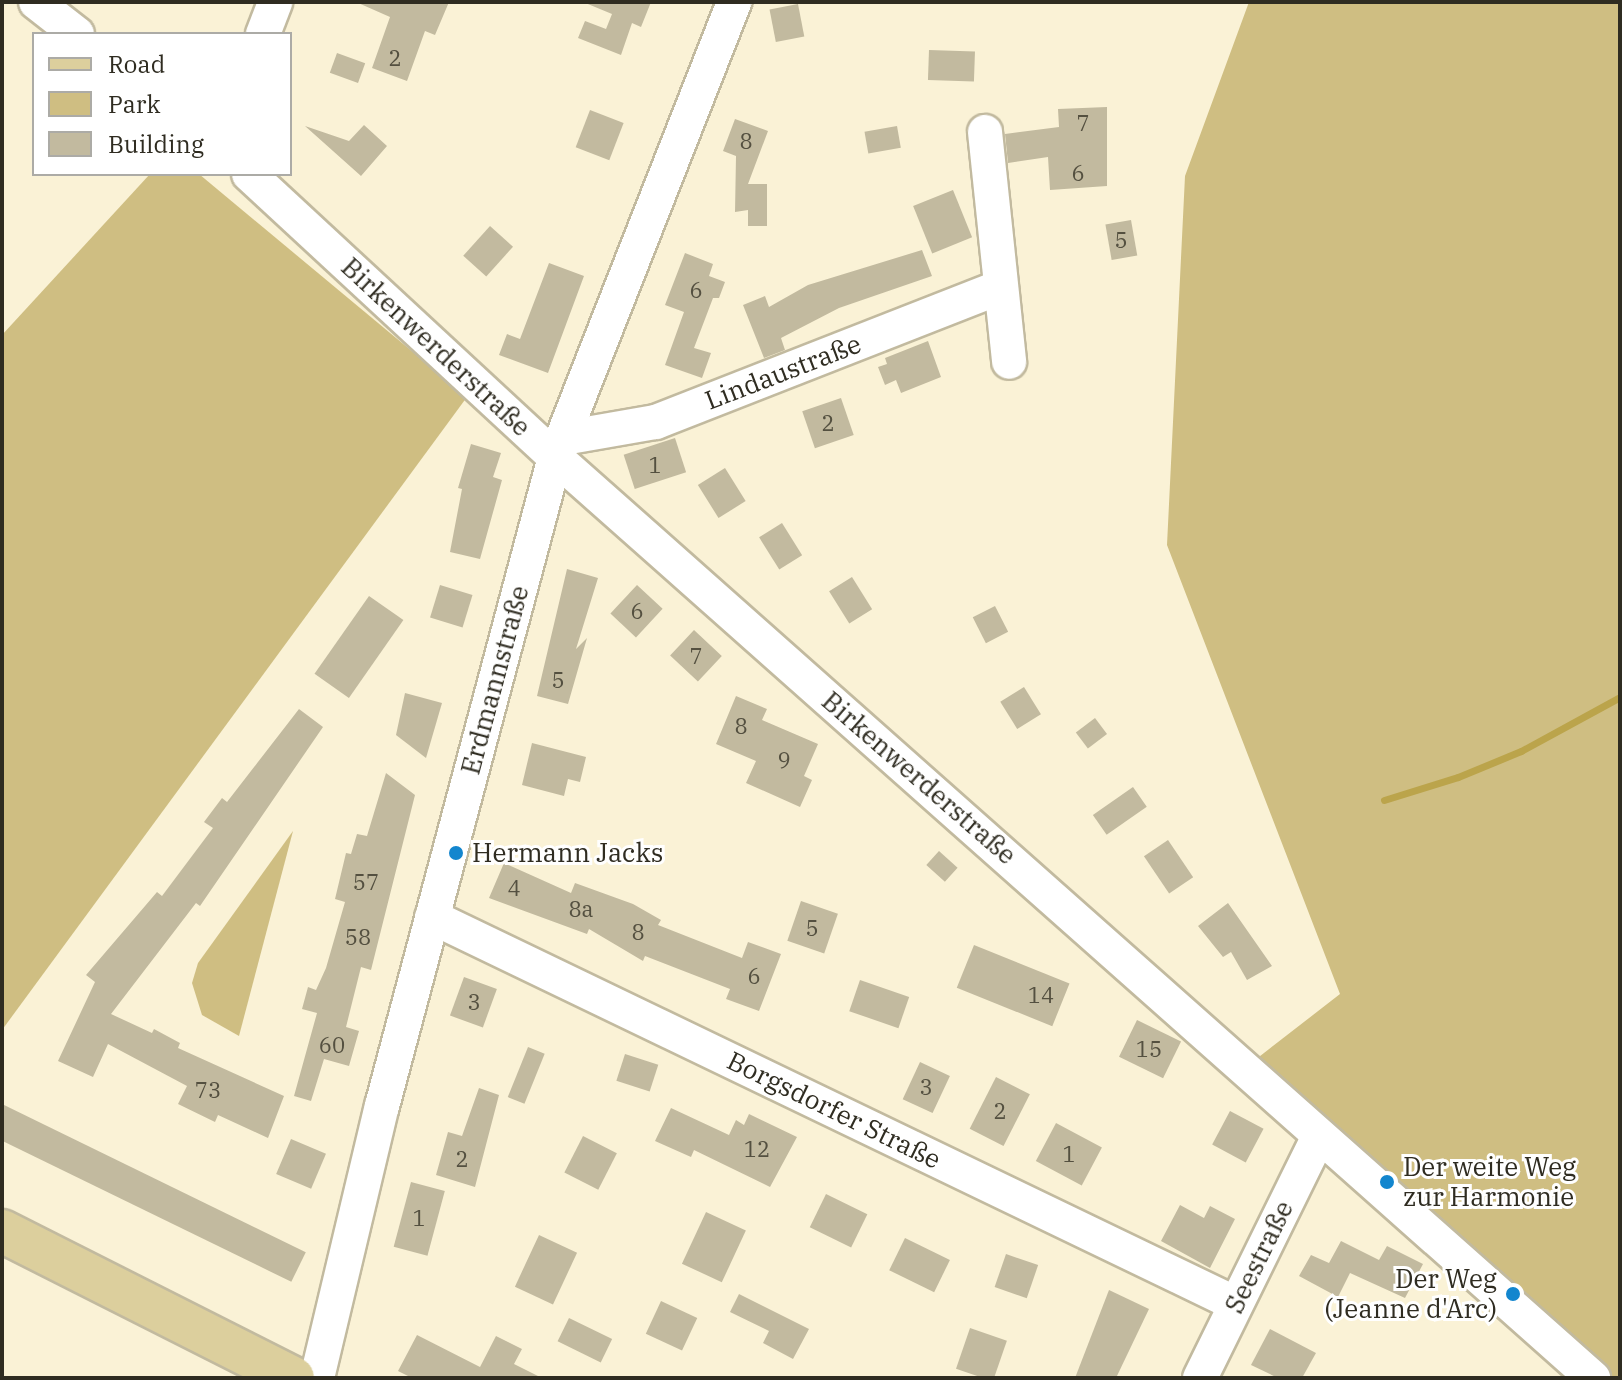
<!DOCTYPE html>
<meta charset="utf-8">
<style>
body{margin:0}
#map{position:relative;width:1622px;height:1380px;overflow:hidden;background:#faf2d6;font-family:"IBM Plex Serif",serif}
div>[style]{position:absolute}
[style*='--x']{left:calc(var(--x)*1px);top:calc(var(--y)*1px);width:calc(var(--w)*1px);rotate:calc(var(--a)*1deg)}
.green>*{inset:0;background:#cfbe82}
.stream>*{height:7px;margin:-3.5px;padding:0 3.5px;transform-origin:3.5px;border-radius:3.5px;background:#bba44b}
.building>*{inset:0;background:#c2ba9f;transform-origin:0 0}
.roads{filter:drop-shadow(2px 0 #c2ba9f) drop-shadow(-2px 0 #c2ba9f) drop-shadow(0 2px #c2ba9f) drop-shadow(0 -2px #c2ba9f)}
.minor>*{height:34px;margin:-17px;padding:0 17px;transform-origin:17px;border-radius:17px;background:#fff}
.major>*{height:42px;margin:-21px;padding:0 21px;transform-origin:21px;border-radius:21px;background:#dccf9d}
.dots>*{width:22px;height:22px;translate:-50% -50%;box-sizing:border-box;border:4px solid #fff;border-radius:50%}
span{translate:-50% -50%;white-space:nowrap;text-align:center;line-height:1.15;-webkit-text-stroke:6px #fff;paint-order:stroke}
.number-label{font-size:22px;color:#545040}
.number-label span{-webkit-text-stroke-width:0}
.street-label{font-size:26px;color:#2f2c21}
.poi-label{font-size:26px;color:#2f2c21}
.left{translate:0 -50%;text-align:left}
.right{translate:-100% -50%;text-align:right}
.frame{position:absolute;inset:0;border:4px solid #2f2c21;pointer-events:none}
.legend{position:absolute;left:32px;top:32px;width:260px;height:144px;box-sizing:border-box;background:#fff;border:2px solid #acaba6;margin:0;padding:10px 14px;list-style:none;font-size:24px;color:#2f2c21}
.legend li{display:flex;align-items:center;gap:16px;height:40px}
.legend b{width:40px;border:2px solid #acaba6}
</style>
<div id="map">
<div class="green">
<div style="clip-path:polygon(1249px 2px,1620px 2px,1620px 1378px,1604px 1378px,1246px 1067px,1340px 994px,1167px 545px,1185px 176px)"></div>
<div style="clip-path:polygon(150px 174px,199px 174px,467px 397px,2px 1030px,2px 335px)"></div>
<div style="clip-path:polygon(293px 831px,239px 1036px,202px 1015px,192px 983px,198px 963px)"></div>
</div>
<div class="stream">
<div style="--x:1384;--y:800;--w:77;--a:-17.3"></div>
<div style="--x:1458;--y:777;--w:68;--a:-22.4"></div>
<div style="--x:1521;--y:751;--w:113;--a:-28.6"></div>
</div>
<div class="building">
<div style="clip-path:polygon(356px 2px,449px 2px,435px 35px,425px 31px,407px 81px,372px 68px,390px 17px)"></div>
<div style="clip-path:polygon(583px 2px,651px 2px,641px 27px,632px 23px,621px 55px,578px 38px,585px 21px,606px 29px,612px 14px)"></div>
<div style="left:798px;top:4px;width:33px;height:29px;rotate:79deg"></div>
<div style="left:929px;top:50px;width:46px;height:30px;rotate:2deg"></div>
<div style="left:337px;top:53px;width:30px;height:21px;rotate:20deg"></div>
<div style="clip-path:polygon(1107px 107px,1107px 186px,1050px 190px,1048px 157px,1008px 163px,1005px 134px,1059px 127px,1058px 109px)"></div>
<div style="left:590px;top:110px;width:36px;height:40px;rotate:21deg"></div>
<div style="clip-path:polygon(735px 119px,768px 131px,748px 184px,767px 184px,767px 226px,748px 226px,748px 210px,735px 212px,736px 156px,723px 151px)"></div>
<div style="clip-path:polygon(364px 125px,387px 146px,361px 176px,305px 126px,349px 141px)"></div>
<div style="left:897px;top:126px;width:22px;height:33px;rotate:80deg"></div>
<div style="left:953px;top:190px;width:51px;height:43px;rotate:68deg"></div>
<div style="left:1131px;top:220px;width:36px;height:26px;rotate:80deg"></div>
<div style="left:490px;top:226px;width:31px;height:40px;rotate:42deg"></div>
<div style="clip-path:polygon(922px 250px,932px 276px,839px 308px,781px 338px,785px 350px,764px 358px,743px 305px,765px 296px,769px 307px,808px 285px)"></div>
<div style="clip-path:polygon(685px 253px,713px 264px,709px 276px,725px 282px,719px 298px,713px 298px,694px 348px,711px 353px,702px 378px,665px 365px,684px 312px,665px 305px)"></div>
<div style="clip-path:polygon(549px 263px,584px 276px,548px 373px,499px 355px,507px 334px,520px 339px)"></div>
<div style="clip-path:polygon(928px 341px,941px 377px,901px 393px,896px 380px,885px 385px,878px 367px,887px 364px,885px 358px)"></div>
<div style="left:841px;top:398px;width:39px;height:41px;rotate:71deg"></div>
<div style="left:675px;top:438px;width:36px;height:54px;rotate:72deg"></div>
<div style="clip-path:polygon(471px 444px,501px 453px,493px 477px,502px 480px,480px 559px,450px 552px,462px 489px,458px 488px)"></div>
<div style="left:725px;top:468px;width:39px;height:32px;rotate:58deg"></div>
<div style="left:782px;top:523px;width:38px;height:27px;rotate:58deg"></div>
<div style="clip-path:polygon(567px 569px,598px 578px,576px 649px,587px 638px,568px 704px,537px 696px)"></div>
<div style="left:852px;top:577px;width:38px;height:27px;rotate:58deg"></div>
<div style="left:440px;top:585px;width:34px;height:34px;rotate:17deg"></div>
<div style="left:637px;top:585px;width:35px;height:39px;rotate:43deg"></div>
<div style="left:369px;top:596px;width:42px;height:95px;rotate:35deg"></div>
<div style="left:995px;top:606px;width:29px;height:25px;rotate:63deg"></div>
<div style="left:694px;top:630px;width:38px;height:35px;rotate:43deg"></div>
<div style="left:1024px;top:687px;width:32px;height:28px;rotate:58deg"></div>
<div style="clip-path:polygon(405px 693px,442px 703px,426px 758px,396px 735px)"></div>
<div style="clip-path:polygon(736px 696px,767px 709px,762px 720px,818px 744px,804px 776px,812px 780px,800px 807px,746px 783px,756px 761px,716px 744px)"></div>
<div style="clip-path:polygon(299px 709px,323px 727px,200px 906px,196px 903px,111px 1014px,152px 1033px,154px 1029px,180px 1043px,178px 1048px,284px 1096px,268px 1138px,218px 1115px,215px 1122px,178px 1104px,187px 1086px,108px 1044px,93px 1077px,58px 1061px,95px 982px,86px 975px,157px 892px,162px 896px,213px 828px,204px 822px,222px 798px,227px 802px)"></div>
<div style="left:1095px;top:718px;width:20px;height:24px;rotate:53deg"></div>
<div style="clip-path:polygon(532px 743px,586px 757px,580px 782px,568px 779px,564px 796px,522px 785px)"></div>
<div style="clip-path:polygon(386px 773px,415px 795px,371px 970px,361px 967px,346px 1027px,359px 1031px,349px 1066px,324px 1059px,311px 1101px,294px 1096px,317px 1013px,302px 1009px,308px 987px,316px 990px,326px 968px,345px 902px,335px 899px,346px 853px,351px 854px,357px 834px,367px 836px)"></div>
<div style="left:1133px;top:787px;width:24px;height:49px;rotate:55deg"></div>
<div style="left:1168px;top:840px;width:45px;height:29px;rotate:56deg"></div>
<div style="left:939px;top:851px;width:25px;height:19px;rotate:42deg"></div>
<div style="clip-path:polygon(504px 863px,571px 893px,575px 883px,633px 904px,661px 920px,658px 925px,742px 958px,748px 942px,781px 954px,759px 1011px,726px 999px,730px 989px,645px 956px,643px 961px,589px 929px,587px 934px,489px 898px)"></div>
<div style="left:801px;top:901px;width:39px;height:42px;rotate:19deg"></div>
<div style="clip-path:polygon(1228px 903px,1272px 966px,1247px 980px,1231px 952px,1223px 957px,1198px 926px)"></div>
<div style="left:974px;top:945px;width:103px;height:46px;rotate:22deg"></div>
<div style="left:464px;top:977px;width:35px;height:41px;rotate:20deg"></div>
<div style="left:860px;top:980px;width:52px;height:33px;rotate:19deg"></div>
<div style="left:1137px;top:1020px;width:49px;height:41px;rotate:26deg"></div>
<div style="left:528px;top:1047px;width:18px;height:54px;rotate:22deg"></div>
<div style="left:625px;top:1054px;width:35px;height:28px;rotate:18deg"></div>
<div style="left:920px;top:1062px;width:33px;height:41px;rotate:25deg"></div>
<div style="left:996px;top:1077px;width:38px;height:58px;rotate:27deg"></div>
<div style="clip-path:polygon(479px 1088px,499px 1095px,475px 1187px,436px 1175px,448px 1132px,462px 1136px)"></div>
<div style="left:2px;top:1104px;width:338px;height:33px;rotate:26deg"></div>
<div style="clip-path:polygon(671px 1108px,729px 1135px,736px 1120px,744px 1125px,749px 1114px,797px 1137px,770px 1187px,694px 1150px,691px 1157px,655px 1141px)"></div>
<div style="left:1230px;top:1111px;width:38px;height:38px;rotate:28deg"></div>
<div style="left:1056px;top:1123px;width:52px;height:43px;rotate:28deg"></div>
<div style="left:583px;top:1136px;width:38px;height:41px;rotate:27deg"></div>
<div style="left:291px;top:1139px;width:38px;height:38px;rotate:23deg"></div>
<div style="left:411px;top:1182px;width:35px;height:67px;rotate:15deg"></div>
<div style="left:826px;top:1194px;width:46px;height:37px;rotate:26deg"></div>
<div style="clip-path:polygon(1180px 1205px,1204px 1218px,1210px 1206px,1235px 1219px,1210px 1268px,1161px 1241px)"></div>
<div style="left:706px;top:1212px;width:44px;height:57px;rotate:25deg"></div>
<div style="left:539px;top:1235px;width:42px;height:57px;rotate:25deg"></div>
<div style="left:905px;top:1238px;width:50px;height:36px;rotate:26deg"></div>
<div style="clip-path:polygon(1341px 1241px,1379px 1260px,1387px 1246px,1423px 1264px,1405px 1298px,1350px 1273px,1338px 1297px,1299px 1276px,1311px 1255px,1329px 1263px)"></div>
<div style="left:1006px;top:1254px;width:34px;height:35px;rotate:19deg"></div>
<div style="clip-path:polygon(1109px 1290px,1149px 1309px,1116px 1378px,1075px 1378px)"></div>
<div style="clip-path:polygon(739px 1294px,809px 1329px,793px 1359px,763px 1343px,769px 1331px,730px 1312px)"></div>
<div style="left:661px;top:1301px;width:40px;height:36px;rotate:25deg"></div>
<div style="left:569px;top:1318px;width:48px;height:26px;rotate:26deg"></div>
<div style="left:970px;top:1328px;width:39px;height:43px;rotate:19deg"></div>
<div style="clip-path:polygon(1270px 1329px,1316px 1353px,1302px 1378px,1278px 1378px,1251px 1365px)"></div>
<div style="clip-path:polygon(417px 1335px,480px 1367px,496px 1336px,522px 1349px,514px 1364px,542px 1378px,412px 1378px,398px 1371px)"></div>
</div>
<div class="roads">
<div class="minor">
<div style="--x:36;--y:2;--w:52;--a:38"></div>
<div style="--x:263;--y:34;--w:34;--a:-69"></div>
<div style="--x:985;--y:132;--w:231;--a:84"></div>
<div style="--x:249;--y:174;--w:417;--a:42.8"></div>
<div style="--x:555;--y:457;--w:1388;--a:41.58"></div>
<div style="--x:563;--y:438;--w:94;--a:-9.8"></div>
<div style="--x:656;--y:422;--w:367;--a:-21.4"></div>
<div style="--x:432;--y:917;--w:892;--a:25.7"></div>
<div style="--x:317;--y:1378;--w:280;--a:-76.6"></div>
<div style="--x:382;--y:1106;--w:672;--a:-75.07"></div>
<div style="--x:555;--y:457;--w:489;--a:-68.5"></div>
<div style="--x:1200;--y:1378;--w:270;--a:-63.8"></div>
</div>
<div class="major">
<div style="--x:2;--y:1231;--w:326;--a:26.8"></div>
</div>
</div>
<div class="dots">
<div style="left:456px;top:853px;background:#1386ce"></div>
<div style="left:1387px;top:1182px;background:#1386ce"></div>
<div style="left:1513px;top:1294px;background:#1386ce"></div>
</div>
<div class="number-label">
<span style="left:395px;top:58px">2</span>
<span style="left:1083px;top:123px">7</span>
<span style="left:746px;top:141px">8</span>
<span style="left:1078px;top:173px">6</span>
<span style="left:1121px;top:240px">5</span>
<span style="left:696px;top:290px">6</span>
<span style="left:828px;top:423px">2</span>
<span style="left:655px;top:465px">1</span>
<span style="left:637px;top:611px">6</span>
<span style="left:696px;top:656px">7</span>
<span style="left:558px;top:680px">5</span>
<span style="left:741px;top:726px">8</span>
<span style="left:784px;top:760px">9</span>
<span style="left:366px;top:882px">57</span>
<span style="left:514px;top:888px">4</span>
<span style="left:581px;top:909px">8a</span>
<span style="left:812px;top:928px">5</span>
<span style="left:638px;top:932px">8</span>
<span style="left:358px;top:937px">58</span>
<span style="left:754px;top:976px">6</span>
<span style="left:1041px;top:995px">14</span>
<span style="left:474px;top:1002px">3</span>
<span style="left:332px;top:1045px">60</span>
<span style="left:1149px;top:1049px">15</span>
<span style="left:926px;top:1087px">3</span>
<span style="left:208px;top:1090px">73</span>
<span style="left:1000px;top:1111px">2</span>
<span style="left:757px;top:1149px">12</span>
<span style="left:1069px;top:1154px">1</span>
<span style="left:462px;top:1159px">2</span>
<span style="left:419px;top:1218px">1</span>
</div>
<div class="street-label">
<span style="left:436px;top:347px;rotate:43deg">Birkenwerderstraße</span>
<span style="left:783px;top:372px;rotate:-21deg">Lindaustraße</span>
<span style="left:495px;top:680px;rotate:-75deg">Erdmannstraße</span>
<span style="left:919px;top:778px;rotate:41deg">Birkenwerderstraße</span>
<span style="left:834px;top:1110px;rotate:26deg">Borgsdorfer Straße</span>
<span style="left:1259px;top:1257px;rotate:-64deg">Seestraße</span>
</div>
<div class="poi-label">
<span class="left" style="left:472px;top:853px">Hermann Jacks</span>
<span class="left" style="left:1403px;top:1182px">Der weite Weg<br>zur Harmonie</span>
<span class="right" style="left:1497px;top:1294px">Der Weg<br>(Jeanne d'Arc)</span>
</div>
<div class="frame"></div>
<ul class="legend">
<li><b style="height:10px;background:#dccf9d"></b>Road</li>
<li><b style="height:22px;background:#cfbe82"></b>Park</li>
<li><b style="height:22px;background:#c2ba9f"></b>Building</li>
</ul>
</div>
